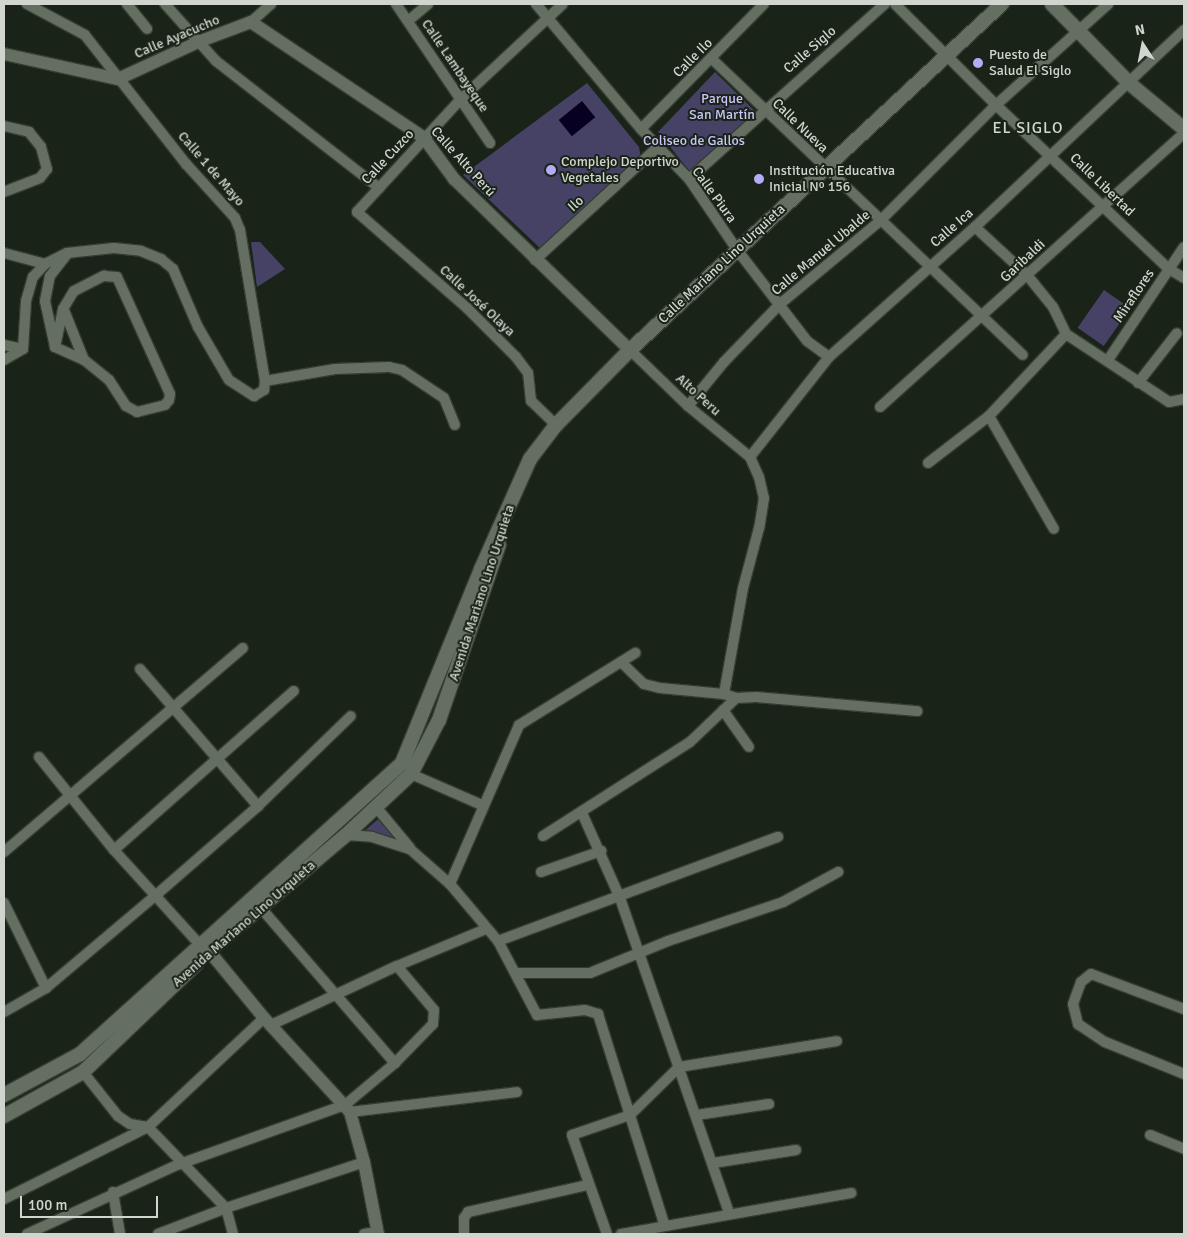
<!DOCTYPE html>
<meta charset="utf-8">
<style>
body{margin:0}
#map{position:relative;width:1188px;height:1238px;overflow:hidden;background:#1a2317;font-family:Signika,sans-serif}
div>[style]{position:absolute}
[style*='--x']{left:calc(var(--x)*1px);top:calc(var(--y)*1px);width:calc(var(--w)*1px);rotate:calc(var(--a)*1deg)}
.green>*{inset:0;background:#464265;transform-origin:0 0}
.water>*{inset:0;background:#080020;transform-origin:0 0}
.roads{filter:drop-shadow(1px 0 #363c34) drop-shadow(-1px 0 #363c34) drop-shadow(0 1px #363c34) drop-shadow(0 -1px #363c34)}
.minor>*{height:10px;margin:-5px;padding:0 5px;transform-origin:5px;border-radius:5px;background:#646f61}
.tertiary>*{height:12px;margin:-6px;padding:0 6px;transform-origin:6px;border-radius:6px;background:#646f61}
.secondary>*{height:14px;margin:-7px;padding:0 7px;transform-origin:7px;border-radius:7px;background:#646f61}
.dots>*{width:14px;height:14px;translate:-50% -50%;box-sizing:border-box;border:2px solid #1a2317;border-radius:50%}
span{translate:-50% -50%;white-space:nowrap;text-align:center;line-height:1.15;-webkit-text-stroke:4px #1a2317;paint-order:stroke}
.street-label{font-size:14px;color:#d0d6ce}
.poi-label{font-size:14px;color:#d0d6ce}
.left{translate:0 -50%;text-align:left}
.park-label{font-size:14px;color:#cac5fa}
.quarter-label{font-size:16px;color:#cfdbcc;letter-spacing:1px}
.frame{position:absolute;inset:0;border:5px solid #d0d6ce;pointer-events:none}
.north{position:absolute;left:1118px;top:20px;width:50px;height:50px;-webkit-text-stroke:4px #1a2317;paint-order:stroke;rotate:349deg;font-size:14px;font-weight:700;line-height:20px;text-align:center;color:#d0d6ce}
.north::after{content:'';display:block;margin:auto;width:18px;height:22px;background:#d0d6ce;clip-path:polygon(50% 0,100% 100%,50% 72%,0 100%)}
.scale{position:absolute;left:20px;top:1196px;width:138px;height:22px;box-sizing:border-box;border:2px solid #d0d6ce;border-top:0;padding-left:6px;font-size:15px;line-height:18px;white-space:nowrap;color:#d0d6ce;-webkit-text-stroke:4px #1a2317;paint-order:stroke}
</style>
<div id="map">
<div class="green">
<div style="clip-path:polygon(715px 72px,757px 113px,691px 173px,658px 132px)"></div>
<div style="clip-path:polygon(587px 83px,639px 147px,641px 159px,543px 251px,463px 175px)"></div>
<div style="clip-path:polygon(251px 242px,260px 242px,285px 269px,257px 287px)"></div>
<div style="left:1104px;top:290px;width:32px;height:46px;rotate:35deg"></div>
<div style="clip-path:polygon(384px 814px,410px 847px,354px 840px)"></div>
</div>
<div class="water">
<div style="left:582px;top:101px;width:21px;height:30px;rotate:51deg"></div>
</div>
<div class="roads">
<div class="minor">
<div style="--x:127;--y:4;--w:32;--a:51"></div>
<div style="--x:165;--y:4;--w:76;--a:48.2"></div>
<div style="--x:216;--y:61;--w:207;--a:37.9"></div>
<div style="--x:396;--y:4;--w:168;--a:55.9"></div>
<div style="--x:536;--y:4;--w:163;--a:50"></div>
<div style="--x:641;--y:129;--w:69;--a:46.2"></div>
<div style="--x:689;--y:179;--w:87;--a:55.8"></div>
<div style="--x:738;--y:251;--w:113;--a:52.5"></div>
<div style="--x:807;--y:341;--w:27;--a:36"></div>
<div style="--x:895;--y:4;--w:143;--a:45"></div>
<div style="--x:996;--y:105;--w:238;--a:43.5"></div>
<div style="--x:1169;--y:269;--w:17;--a:31"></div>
<div style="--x:408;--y:21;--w:26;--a:-40"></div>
<div style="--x:251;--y:22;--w:27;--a:-42"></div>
<div style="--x:712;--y:59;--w:429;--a:43.6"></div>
<div style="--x:4;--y:126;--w:26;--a:13"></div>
<div style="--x:29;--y:132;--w:19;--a:51"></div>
<div style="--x:41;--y:147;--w:23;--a:75"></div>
<div style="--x:47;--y:169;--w:11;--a:128"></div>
<div style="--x:40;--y:178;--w:39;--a:159"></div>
<div style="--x:641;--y:129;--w:175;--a:-45.5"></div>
<div style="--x:689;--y:179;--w:263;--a:-41.8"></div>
<div style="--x:975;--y:227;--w:71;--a:42.7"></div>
<div style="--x:1027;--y:275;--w:41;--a:50.9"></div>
<div style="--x:1053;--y:307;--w:30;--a:64"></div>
<div style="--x:1066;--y:334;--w:123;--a:33.4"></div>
<div style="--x:1169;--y:402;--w:15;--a:-11"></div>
<div style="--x:4;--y:253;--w:42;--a:15"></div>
<div style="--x:535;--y:260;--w:166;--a:-42.6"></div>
<div style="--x:64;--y:310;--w:54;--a:68.2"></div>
<div style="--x:4;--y:345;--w:19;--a:12"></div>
<div style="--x:55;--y:347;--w:39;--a:-78"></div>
<div style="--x:63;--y:309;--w:21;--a:-59"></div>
<div style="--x:74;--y:291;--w:34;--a:-27"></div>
<div style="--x:104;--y:276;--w:13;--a:4"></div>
<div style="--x:117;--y:277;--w:128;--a:65.6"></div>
<div style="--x:170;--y:394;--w:6;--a:99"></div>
<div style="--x:169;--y:400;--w:6;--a:129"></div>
<div style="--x:165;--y:405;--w:29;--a:166"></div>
<div style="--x:137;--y:412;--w:13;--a:-151"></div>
<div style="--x:126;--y:406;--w:31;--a:-123"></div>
<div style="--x:109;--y:380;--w:32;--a:-141"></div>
<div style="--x:84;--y:360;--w:32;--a:-156"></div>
<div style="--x:55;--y:347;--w:47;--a:-102.3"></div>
<div style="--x:45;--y:301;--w:25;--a:-79"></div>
<div style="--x:50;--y:276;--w:28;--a:-52"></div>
<div style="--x:630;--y:350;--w:81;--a:44"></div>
<div style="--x:688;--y:406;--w:80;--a:39.4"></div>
<div style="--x:750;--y:457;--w:22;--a:66"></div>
<div style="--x:759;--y:477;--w:22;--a:77"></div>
<div style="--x:764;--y:498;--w:30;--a:99"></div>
<div style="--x:759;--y:528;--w:62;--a:104.9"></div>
<div style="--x:743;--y:588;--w:108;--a:100.2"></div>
<div style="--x:724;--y:694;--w:13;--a:18"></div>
<div style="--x:4;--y:360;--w:22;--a:-30"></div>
<div style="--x:23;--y:349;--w:48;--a:-86.4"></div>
<div style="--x:26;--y:301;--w:25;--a:-74"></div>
<div style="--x:33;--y:277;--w:18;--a:-47"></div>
<div style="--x:45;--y:264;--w:25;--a:-27"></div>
<div style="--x:67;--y:253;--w:47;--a:-6.1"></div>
<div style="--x:114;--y:248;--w:27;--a:6"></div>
<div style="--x:141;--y:251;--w:22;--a:22"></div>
<div style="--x:161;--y:259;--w:16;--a:40"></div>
<div style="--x:173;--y:269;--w:63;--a:66.7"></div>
<div style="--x:198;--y:327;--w:61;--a:59.7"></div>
<div style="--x:229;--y:380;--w:30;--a:33"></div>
<div style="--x:254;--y:396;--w:12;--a:-31"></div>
<div style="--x:264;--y:390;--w:9;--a:-84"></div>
<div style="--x:265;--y:381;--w:153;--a:-99.4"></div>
<div style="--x:240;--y:230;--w:13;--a:-113"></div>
<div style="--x:235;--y:218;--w:73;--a:-132.2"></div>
<div style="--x:186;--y:164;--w:164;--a:-128.1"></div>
<div style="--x:85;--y:35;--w:66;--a:-151.9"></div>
<div style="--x:1108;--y:360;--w:136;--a:-56.1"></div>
<div style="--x:265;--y:381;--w:71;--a:-9.7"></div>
<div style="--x:335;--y:369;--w:54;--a:-2.1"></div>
<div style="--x:389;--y:367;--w:13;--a:13"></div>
<div style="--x:402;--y:370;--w:50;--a:33.7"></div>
<div style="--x:444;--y:398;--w:29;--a:68"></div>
<div style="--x:1138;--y:383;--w:63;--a:-52"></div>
<div style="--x:688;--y:406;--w:57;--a:-50.7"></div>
<div style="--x:724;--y:362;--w:81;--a:-46"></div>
<div style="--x:780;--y:304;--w:130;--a:-39.7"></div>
<div style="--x:880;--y:221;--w:164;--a:-45"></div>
<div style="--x:996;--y:105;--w:151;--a:-42"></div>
<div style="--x:880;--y:407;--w:409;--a:-42"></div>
<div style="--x:989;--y:416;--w:130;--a:60.1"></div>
<div style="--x:556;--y:425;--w:35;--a:-136"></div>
<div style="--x:531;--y:401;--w:28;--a:-96"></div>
<div style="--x:528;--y:373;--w:20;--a:-127"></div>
<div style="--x:516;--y:357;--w:69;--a:-135"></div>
<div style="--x:467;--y:308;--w:146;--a:-138.9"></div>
<div style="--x:357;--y:212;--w:154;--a:-47.4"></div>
<div style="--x:461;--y:99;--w:139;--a:-43"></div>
<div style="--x:750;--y:457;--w:127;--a:-51.7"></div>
<div style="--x:829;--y:357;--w:195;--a:-41.7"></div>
<div style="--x:975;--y:227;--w:287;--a:-43.3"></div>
<div style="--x:928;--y:463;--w:77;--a:-37.6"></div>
<div style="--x:989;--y:416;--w:112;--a:-46.8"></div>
<div style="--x:621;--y:662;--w:32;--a:44"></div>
<div style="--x:644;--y:684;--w:16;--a:14"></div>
<div style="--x:660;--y:688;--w:64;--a:5.4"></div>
<div style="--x:140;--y:669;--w:181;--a:49.3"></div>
<div style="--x:723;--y:710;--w:45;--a:54.9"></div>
<div style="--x:39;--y:757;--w:119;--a:51.1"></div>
<div style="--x:114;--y:850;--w:131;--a:47.8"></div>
<div style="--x:411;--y:774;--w:77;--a:23.6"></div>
<div style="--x:376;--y:807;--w:53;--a:50.3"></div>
<div style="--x:582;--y:813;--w:93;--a:65.9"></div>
<div style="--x:620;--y:898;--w:333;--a:70.9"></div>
<div style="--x:346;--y:835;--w:26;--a:4"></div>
<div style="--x:372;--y:837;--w:40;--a:18"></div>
<div style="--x:410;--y:849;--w:53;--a:41.2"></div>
<div style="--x:450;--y:884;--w:75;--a:49.9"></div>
<div style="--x:498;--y:941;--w:84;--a:62.2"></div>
<div style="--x:537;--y:1015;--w:48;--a:-5.9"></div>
<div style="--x:585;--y:1010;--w:14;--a:17"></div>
<div style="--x:598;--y:1014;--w:222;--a:72.5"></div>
<div style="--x:543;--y:836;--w:174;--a:-32.6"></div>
<div style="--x:690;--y:742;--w:64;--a:-43.7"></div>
<div style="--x:736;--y:698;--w:20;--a:-3"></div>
<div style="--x:756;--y:697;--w:162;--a:5"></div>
<div style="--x:114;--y:850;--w:240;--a:-41.5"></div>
<div style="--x:4;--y:852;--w:314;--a:-40.5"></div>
<div style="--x:541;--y:872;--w:64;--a:-19.3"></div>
<div style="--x:450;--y:884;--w:173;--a:-66.5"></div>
<div style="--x:519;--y:725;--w:137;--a:-31.8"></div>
<div style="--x:4;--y:903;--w:95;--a:63.7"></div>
<div style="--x:261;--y:908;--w:205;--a:49.2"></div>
<div style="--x:498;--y:941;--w:299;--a:-20.4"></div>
<div style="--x:517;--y:973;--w:73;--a:0"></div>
<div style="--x:590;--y:973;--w:84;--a:-22.3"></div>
<div style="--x:668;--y:941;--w:121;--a:-18.7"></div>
<div style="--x:783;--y:902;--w:63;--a:-28.6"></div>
<div style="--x:1184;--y:1009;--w:99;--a:-159.4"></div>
<div style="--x:1091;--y:974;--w:13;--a:141"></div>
<div style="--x:1081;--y:982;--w:23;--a:110"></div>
<div style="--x:1073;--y:1004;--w:21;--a:76"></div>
<div style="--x:1078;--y:1024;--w:32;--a:34"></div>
<div style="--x:1105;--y:1042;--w:85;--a:22.1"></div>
<div style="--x:4;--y:1012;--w:48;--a:-29.7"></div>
<div style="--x:46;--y:988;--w:143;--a:-40.2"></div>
<div style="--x:155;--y:896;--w:137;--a:-41.1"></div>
<div style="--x:258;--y:806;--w:129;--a:-44.1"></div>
<div style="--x:273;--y:1024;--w:137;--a:-25.1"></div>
<div style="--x:397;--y:966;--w:96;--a:-22.6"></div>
<div style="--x:83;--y:1072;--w:56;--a:51.5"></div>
<div style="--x:118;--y:1116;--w:14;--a:34"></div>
<div style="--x:130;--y:1124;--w:18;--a:9"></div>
<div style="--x:148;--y:1127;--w:112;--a:46.1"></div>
<div style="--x:226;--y:1208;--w:27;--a:75"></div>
<div style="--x:350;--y:1112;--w:168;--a:-6.8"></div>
<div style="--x:697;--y:1115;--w:73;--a:-8.7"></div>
<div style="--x:1150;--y:1135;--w:37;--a:22"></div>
<div style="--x:713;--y:1163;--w:84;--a:-8.9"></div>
<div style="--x:113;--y:1192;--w:43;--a:80.5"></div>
<div style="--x:4;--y:1199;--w:161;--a:-26.6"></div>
<div style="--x:148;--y:1127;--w:159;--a:-43.2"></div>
<div style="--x:27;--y:1234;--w:165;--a:-24.7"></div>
<div style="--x:177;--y:1165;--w:178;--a:-19.7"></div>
<div style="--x:345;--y:1105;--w:65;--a:-40"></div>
<div style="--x:395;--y:1063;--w:54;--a:-45.7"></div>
<div style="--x:433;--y:1024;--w:14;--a:-86"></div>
<div style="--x:434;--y:1010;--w:57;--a:-130.1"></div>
<div style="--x:158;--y:1234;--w:73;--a:-20.9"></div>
<div style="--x:226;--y:1208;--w:145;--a:-18.4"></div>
<div style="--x:364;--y:1234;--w:13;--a:-9"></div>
<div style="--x:464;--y:1234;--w:16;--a:-90"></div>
<div style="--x:464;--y:1218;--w:7;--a:-56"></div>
<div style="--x:468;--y:1212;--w:123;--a:-12.7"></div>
<div style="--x:607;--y:1234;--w:105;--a:-109.5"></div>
<div style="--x:572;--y:1135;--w:61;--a:-19"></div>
<div style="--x:630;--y:1115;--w:69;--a:-44.4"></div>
<div style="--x:679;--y:1067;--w:160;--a:-9.3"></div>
<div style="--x:621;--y:1234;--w:234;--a:-10.1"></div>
</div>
<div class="tertiary">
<div style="--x:4;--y:54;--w:117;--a:12.4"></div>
<div style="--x:118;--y:79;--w:88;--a:-24.8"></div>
<div style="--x:198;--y:42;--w:57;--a:-20.7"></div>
<div style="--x:251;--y:22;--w:208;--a:33.8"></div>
<div style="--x:424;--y:138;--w:51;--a:53.8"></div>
<div style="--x:454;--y:179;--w:245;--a:44.2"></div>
<div style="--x:202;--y:947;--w:8;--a:30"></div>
<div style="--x:209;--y:951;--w:87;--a:50.6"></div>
<div style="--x:264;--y:1018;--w:127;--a:47.5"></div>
<div style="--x:350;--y:1112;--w:52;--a:74.4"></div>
<div style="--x:364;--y:1162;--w:73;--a:79"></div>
</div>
<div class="secondary">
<div style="--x:1052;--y:4;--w:110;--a:45.7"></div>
<div style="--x:1129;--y:83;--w:72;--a:39.9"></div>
<div style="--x:217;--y:944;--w:169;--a:-40.2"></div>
<div style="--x:346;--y:835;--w:89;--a:-43.2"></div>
<div style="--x:411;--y:774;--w:61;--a:-62.6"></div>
<div style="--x:439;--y:720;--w:185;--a:-71.1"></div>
<div style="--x:4;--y:1095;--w:86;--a:-28.3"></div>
<div style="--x:80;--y:1054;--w:434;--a:-42.1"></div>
<div style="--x:402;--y:763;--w:209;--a:-67.8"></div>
<div style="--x:481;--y:569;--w:120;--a:-66"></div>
<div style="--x:530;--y:459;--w:43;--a:-52.6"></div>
<div style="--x:556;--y:425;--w:105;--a:-45.4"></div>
<div style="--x:630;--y:350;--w:508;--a:-42.93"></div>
<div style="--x:4;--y:1116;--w:90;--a:-29.1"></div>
<div style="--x:83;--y:1072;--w:156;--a:-43.7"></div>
</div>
</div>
<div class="dots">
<div style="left:978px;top:63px;background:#b5acf8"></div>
<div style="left:551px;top:170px;background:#b5acf8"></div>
<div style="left:759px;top:179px;background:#b5acf8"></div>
</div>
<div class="street-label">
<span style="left:177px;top:37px;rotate:-23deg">Calle Ayacucho</span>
<span style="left:810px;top:50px;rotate:-41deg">Calle Siglo</span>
<span style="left:693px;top:58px;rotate:-45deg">Calle Ilo</span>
<span style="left:455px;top:66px;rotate:56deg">Calle Lambayeque</span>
<span style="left:800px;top:126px;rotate:44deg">Calle Nueva</span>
<span style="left:388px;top:157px;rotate:-47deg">Calle Cuzco</span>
<span style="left:463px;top:162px;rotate:48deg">Calle Alto Perú</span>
<span style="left:211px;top:169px;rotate:49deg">Calle 1 de Mayo</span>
<span style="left:1102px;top:185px;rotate:44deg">Calle Libertad</span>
<span style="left:714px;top:195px;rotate:54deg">Calle Piura</span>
<span style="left:576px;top:204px;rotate:-43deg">Ilo</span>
<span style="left:952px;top:228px;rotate:-41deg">Calle Ica</span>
<span style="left:821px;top:253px;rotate:-40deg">Calle Manuel Ubalde</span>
<span style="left:1023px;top:261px;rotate:-43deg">Garibaldi</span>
<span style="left:722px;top:264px;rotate:-43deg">Calle Mariano Lino Urquieta</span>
<span style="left:1134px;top:296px;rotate:-56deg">Miraflores</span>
<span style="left:477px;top:301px;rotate:43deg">Calle José Olaya</span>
<span style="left:698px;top:395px;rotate:42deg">Alto Peru</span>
<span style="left:482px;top:593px;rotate:-72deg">Avenida Mariano Lino Urquieta</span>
<span style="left:244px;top:924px;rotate:-41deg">Avenida Mariano Lino Urquieta</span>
</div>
<div class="poi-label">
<span class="left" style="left:989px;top:63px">Puesto de<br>Salud El Siglo</span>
<span class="left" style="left:561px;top:170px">Complejo Deportivo<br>Vegetales</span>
<span class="left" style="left:769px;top:179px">Institución Educativa<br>Inicial Nº 156</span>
</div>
<div class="park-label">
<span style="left:722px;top:107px">Parque<br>San Martín</span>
<span style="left:694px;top:141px">Coliseo de Gallos</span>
</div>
<div class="quarter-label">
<span style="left:1028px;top:128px">EL SIGLO</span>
</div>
<div class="frame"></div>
<div class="north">N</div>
<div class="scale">100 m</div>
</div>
